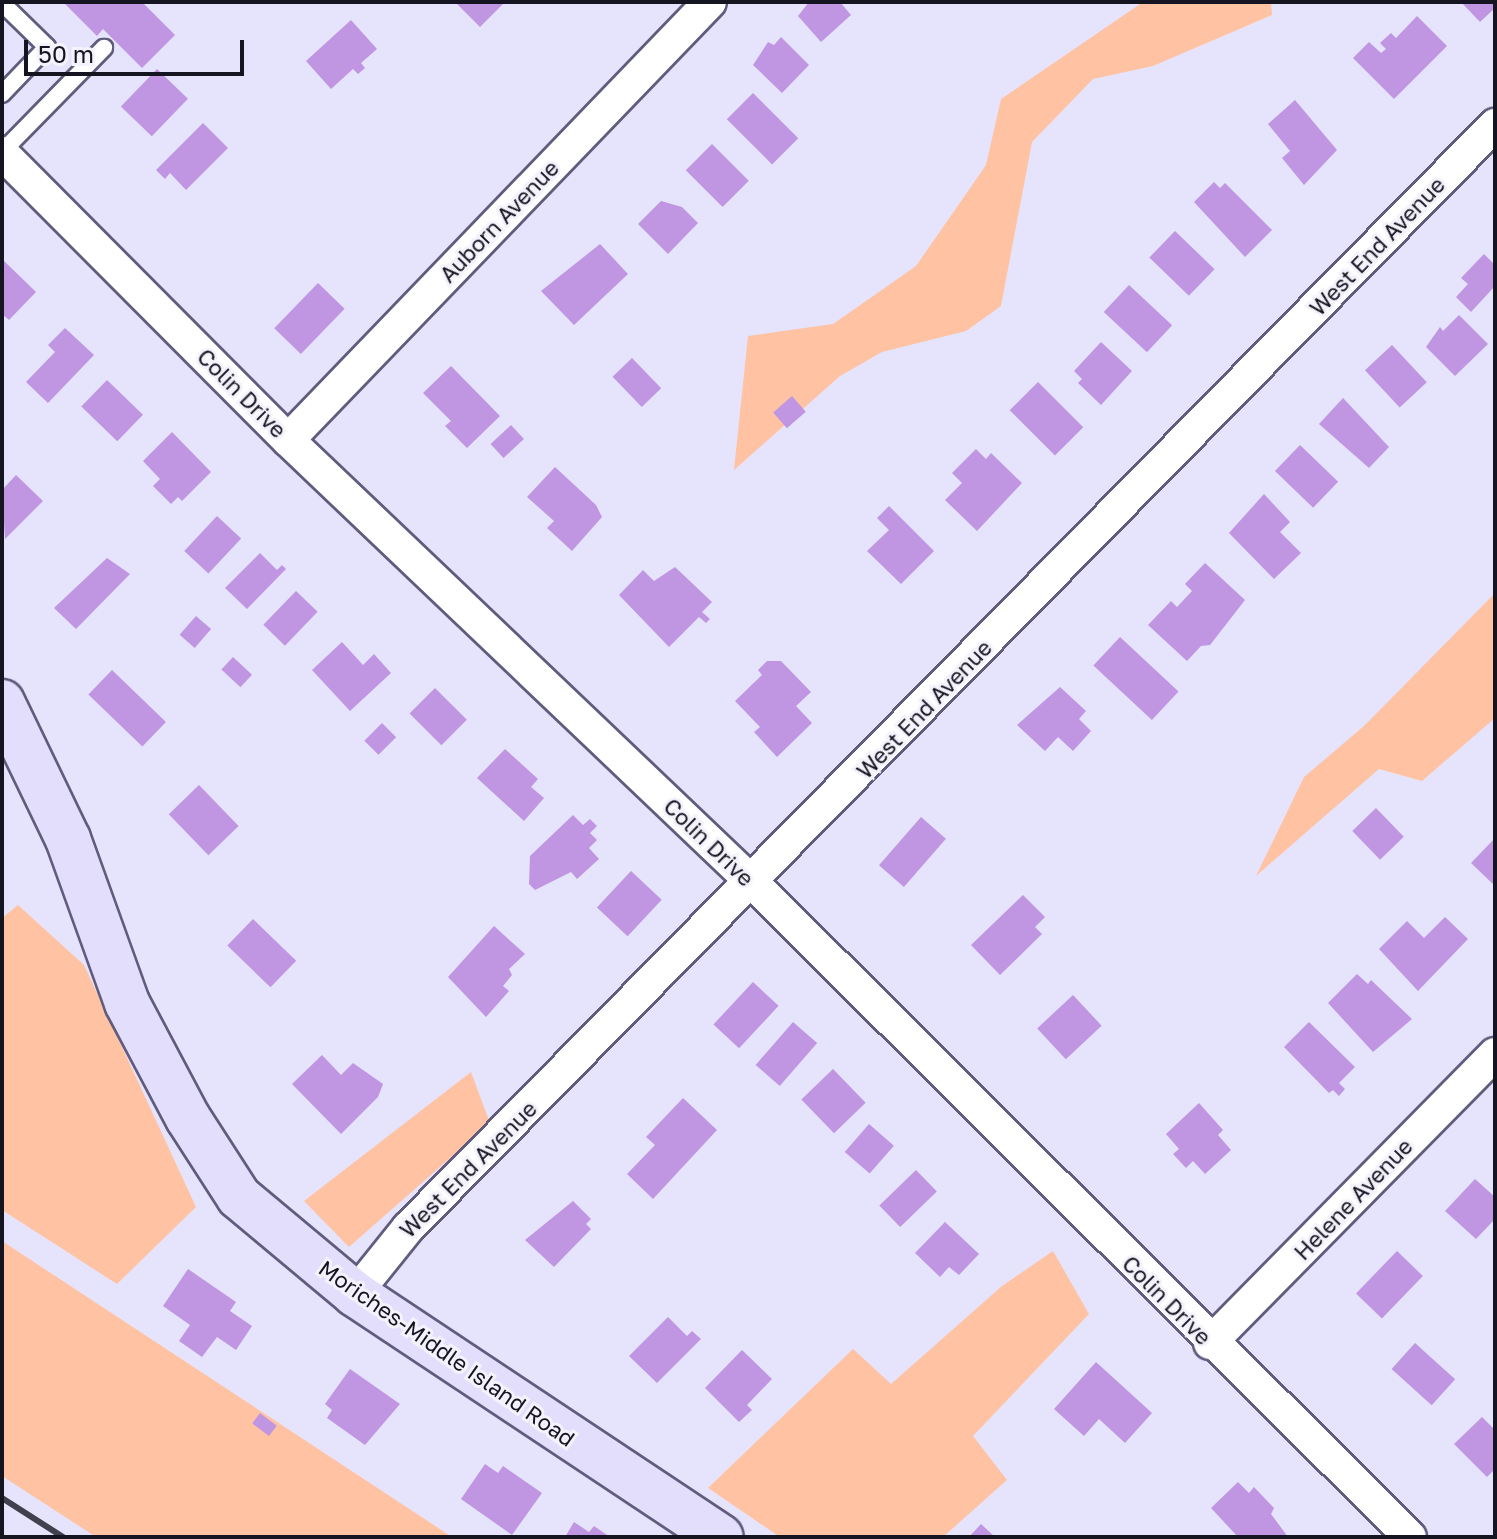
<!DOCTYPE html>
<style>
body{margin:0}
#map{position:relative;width:1497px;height:1539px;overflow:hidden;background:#e6e4fc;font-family:"Golos Text",sans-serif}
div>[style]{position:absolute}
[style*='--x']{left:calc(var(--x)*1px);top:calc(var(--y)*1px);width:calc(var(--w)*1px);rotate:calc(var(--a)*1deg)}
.green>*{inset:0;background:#ffc2a2}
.building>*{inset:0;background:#c095e2;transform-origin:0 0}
.roads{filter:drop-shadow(2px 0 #605c7e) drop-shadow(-2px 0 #605c7e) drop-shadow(0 2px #605c7e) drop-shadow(0 -2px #605c7e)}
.lane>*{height:16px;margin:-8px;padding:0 8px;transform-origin:8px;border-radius:8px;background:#fff}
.street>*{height:32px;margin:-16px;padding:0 16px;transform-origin:16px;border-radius:16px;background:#fff}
.secondary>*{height:44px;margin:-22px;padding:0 22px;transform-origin:22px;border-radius:22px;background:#e3defc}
.rail>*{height:6px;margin:-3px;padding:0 3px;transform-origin:3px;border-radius:3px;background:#41404f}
span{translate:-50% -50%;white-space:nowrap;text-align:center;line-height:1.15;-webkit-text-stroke:6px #f4f3fc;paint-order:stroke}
.street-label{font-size:22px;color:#151421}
.frame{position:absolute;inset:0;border:4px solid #151421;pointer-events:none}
.scale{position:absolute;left:24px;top:40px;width:220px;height:36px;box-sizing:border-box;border:4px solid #151421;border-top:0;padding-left:10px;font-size:24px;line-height:28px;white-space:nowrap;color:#151421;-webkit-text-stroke:6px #f4f3fc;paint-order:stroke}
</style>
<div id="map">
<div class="green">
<div style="clip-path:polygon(1143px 2px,1271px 2px,1272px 15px,1153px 66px,1093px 79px,1032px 142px,1001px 306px,966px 331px,882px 352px,840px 376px,734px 470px,748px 336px,833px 324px,916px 266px,986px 165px,1001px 99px)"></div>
<div style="clip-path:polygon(1495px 593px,1495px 718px,1422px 781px,1379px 769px,1256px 876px,1304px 777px,1364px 726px)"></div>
<div style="clip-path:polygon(18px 905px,84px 965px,196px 1207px,117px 1284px,2px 1210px,2px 918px)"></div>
<div style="clip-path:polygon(471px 1072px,490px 1123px,349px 1247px,304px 1201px)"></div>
<div style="clip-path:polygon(2px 1241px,452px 1537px,96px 1537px,2px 1476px)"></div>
<div style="clip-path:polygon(1053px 1251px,1089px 1314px,973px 1436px,1007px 1480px,943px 1537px,780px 1537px,708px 1488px,853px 1349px,891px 1384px,1002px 1286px)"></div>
</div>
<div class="building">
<div style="clip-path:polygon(63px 2px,142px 2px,175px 35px,142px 68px,103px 29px,97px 36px)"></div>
<div style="clip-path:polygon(455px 2px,505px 2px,480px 27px)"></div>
<div style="clip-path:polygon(809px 2px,840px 2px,851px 15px,821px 42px,798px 16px)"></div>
<div style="clip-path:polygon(1461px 2px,1495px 2px,1495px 8px,1480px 22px)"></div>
<div style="clip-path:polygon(1417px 16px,1447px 46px,1394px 99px,1353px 58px,1369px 42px,1381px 53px,1386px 49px,1380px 43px,1391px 33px,1396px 38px)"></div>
<div style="clip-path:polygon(351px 20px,377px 49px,361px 63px,365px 68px,358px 74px,353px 69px,331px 89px,306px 61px)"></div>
<div style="clip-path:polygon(781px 37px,809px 65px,782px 93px,753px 65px,768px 42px,774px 45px)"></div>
<div style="left:157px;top:69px;width:43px;height:52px;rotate:44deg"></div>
<div style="left:753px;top:93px;width:64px;height:37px;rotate:45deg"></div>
<div style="clip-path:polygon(1295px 100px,1337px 150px,1304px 185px,1282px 158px,1290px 151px,1268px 124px)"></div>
<div style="clip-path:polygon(203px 123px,228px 148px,186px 190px,170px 173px,165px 179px,156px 170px)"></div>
<div style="left:712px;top:144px;width:52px;height:37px;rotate:45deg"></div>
<div style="clip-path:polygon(1214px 182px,1220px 188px,1225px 183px,1272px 230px,1245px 257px,1194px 202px)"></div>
<div style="clip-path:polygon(661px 201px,682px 207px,698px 223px,668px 254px,638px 224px)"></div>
<div style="left:1175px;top:231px;width:55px;height:37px;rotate:44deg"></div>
<div style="clip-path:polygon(600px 244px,628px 274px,574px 325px,541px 291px)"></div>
<div style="clip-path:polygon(1484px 254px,1495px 265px,1495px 286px,1471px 312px,1456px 297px,1468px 284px,1461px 278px)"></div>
<div style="clip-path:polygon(2px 259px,36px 292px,9px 320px,2px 314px)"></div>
<div style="left:318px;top:283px;width:37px;height:63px;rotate:44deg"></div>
<div style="left:1129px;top:285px;width:59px;height:37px;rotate:43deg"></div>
<div style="clip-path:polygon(1459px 315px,1488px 344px,1455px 376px,1426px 347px,1440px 327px,1443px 331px)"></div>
<div style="clip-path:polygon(65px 328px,94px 355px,48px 403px,26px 382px,55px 352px,48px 345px)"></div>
<div style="clip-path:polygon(1101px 342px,1132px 371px,1101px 405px,1078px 383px,1082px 379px,1074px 371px)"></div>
<div style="left:1392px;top:345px;width:51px;height:37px;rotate:47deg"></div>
<div style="left:632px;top:358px;width:42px;height:27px;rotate:46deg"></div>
<div style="clip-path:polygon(451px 366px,500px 416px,467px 448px,445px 426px,451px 421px,423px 393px)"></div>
<div style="left:107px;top:380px;width:50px;height:37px;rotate:44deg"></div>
<div style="left:1038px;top:382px;width:64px;height:40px;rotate:45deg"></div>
<div style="left:792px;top:396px;width:21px;height:25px;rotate:49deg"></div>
<div style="clip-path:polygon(1343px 398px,1389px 447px,1369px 468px,1319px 424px)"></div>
<div style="left:511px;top:425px;width:19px;height:28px;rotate:47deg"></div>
<div style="clip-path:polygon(172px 432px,211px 472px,182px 501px,178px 497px,171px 504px,153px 486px,160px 479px,143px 461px)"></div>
<div style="left:1300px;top:445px;width:53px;height:36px;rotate:44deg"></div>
<div style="clip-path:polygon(976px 449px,986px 459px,991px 453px,1022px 483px,977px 531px,945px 500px,962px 483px,952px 473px)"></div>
<div style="clip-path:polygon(555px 467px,596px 505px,602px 517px,572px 551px,547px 528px,554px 521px,527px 497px)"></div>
<div style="clip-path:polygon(16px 475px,43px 501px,5px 539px,2px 490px)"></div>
<div style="clip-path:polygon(1264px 494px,1290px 522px,1280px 532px,1301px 553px,1274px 579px,1229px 533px)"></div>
<div style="clip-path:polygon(889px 506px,934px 551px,901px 584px,867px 551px,889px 530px,877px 518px)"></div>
<div style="left:217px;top:516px;width:33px;height:48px;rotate:43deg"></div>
<div style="clip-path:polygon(260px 553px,277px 570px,282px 565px,286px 569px,247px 609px,225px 588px)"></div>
<div style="clip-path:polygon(107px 558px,130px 574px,76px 629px,54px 608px)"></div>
<div style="clip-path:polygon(1205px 563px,1245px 600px,1210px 645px,1201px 646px,1187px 661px,1148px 625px,1171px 601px,1177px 607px,1192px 591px,1185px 584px)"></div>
<div style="clip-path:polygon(675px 567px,712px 602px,702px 612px,710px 619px,706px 623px,699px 617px,669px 647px,619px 595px,643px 570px,654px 581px)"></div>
<div style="left:296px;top:591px;width:30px;height:47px;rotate:44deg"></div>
<div style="left:196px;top:616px;width:20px;height:25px;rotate:41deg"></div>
<div style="left:1120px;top:637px;width:80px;height:39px;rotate:43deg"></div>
<div style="clip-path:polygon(342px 642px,363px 665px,374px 654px,391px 673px,350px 711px,312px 670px)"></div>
<div style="left:233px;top:657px;width:26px;height:17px;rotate:43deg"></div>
<div style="clip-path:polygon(767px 661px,781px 661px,811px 692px,796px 706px,812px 723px,777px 757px,754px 732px,760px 727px,735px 701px,762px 675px,758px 670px)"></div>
<div style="left:112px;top:670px;width:75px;height:34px;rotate:44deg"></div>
<div style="clip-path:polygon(1060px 687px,1086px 711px,1079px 719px,1091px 731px,1073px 751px,1058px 737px,1045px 751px,1017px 725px)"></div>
<div style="left:435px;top:688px;width:45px;height:36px;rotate:45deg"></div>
<div style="left:382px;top:723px;width:20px;height:25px;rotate:45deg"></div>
<div style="clip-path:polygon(505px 749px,538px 779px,531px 787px,544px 798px,524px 821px,477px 778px)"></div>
<div style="left:199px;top:785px;width:57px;height:42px;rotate:46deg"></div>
<div style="left:1376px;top:808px;width:40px;height:33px;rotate:46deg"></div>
<div style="clip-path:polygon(573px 815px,583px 825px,590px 819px,597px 826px,590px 833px,597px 840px,589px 848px,599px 859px,577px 879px,571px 872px,535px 890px,529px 884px,530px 856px)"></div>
<div style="left:921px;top:817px;width:33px;height:64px;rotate:41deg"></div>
<div style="clip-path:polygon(1495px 838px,1495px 886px,1471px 863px)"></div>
<div style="left:631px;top:871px;width:42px;height:50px;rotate:43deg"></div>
<div style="clip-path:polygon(1023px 895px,1045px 917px,1035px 927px,1042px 934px,1000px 975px,971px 945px)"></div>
<div style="clip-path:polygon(1445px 917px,1468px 939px,1418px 991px,1379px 949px,1407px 921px,1424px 938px)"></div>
<div style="left:253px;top:919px;width:60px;height:37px;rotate:44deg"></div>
<div style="clip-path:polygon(494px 926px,525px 954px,509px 969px,512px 975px,503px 986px,509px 991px,486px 1017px,448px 977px)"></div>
<div style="clip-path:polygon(1357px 974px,1368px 984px,1371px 980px,1412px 1019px,1373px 1052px,1328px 1003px)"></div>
<div style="left:753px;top:982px;width:35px;height:58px;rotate:43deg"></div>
<div style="left:1073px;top:995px;width:42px;height:49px;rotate:47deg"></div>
<div style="left:793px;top:1022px;width:32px;height:57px;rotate:41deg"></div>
<div style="clip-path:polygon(1309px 1022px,1355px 1067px,1339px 1083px,1345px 1089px,1339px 1096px,1333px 1090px,1329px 1093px,1284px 1047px)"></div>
<div style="clip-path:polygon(322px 1055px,341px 1075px,353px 1063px,383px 1084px,378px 1097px,341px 1134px,292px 1084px)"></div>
<div style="left:833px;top:1069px;width:47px;height:44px;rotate:46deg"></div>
<div style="clip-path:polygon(683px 1098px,717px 1130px,653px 1199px,627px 1174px,655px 1145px,646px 1137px)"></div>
<div style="clip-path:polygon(1199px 1103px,1223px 1130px,1218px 1135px,1231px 1150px,1205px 1174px,1193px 1161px,1186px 1168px,1173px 1154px,1179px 1149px,1166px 1134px)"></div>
<div style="left:869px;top:1124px;width:33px;height:37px;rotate:41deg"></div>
<div style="left:916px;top:1170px;width:30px;height:51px;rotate:46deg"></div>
<div style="clip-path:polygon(1475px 1179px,1495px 1197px,1495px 1219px,1476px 1239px,1445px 1211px)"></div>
<div style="clip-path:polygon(573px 1201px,591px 1219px,586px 1224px,591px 1229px,554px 1267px,525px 1240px)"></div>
<div style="clip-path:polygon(945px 1222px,979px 1254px,959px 1275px,949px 1267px,940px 1277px,915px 1253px)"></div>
<div style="left:1397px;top:1251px;width:36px;height:59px;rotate:44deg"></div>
<div style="clip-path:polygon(188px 1269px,236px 1302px,230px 1311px,252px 1326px,236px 1350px,217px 1337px,202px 1357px,179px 1341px,190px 1325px,163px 1306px)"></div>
<div style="clip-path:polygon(668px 1317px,687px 1336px,692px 1331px,701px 1339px,657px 1383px,629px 1356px)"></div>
<div style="left:1415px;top:1343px;width:54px;height:35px;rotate:42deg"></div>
<div style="clip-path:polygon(742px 1350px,772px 1379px,747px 1405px,752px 1410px,739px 1422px,705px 1388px)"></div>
<div style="clip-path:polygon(1096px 1362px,1152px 1413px,1125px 1443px,1099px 1419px,1084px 1436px,1054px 1409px)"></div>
<div style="clip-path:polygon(350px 1369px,400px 1404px,365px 1445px,327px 1418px,332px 1410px,325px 1404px)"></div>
<div style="left:260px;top:1413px;width:21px;height:13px;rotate:37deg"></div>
<div style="clip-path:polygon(1482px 1417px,1495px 1430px,1495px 1469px,1487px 1477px,1454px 1444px)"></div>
<div style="clip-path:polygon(485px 1464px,498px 1473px,503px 1466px,542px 1493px,512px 1535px,461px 1499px)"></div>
<div style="clip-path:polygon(1238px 1482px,1249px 1493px,1254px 1487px,1274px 1508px,1271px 1514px,1288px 1537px,1238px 1537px,1211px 1508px)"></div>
<div style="clip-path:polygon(574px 1522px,589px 1532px,594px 1526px,610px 1537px,565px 1537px)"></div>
<div style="clip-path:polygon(981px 1524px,995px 1537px,969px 1537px)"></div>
</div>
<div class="roads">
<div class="lane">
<div style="--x:2;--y:3;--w:63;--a:44.4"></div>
<div style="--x:47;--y:47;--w:65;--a:133.8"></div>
<div style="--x:2;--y:152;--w:146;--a:-45.6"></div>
</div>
<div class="street">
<div style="--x:2;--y:153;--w:405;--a:45.1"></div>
<div style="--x:288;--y:440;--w:642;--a:43.61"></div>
<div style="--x:753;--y:883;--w:927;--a:44.87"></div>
<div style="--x:288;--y:440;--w:608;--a:-46.07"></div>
<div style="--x:355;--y:1294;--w:85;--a:-51.2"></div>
<div style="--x:408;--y:1228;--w:1549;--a:-45.42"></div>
<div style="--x:1210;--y:1343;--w:406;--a:-45.4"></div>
</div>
<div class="secondary">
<div style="--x:2;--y:702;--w:152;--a:64.3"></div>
<div style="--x:68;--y:839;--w:174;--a:70.2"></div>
<div style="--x:127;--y:1003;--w:130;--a:62.1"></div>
<div style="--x:188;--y:1118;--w:94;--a:57.2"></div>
<div style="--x:239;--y:1197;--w:151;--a:39.9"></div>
<div style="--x:355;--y:1294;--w:439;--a:33.6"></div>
</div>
</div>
<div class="rail">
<div style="--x:2;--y:1498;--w:72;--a:32.6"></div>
</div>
<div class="street-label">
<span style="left:499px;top:221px;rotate:-46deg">Auborn Avenue</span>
<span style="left:1377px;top:246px;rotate:-46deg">West End Avenue</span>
<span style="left:242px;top:393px;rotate:45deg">Colin Drive</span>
<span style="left:924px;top:709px;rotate:-46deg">West End Avenue</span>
<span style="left:709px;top:842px;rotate:44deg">Colin Drive</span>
<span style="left:468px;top:1169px;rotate:-45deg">West End Avenue</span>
<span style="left:1353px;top:1199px;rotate:-46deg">Helene Avenue</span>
<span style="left:1167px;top:1300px;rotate:45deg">Colin Drive</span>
<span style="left:447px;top:1353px;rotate:35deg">Moriches-Middle Island Road</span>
</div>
<div class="frame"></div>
<div class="scale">50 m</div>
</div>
